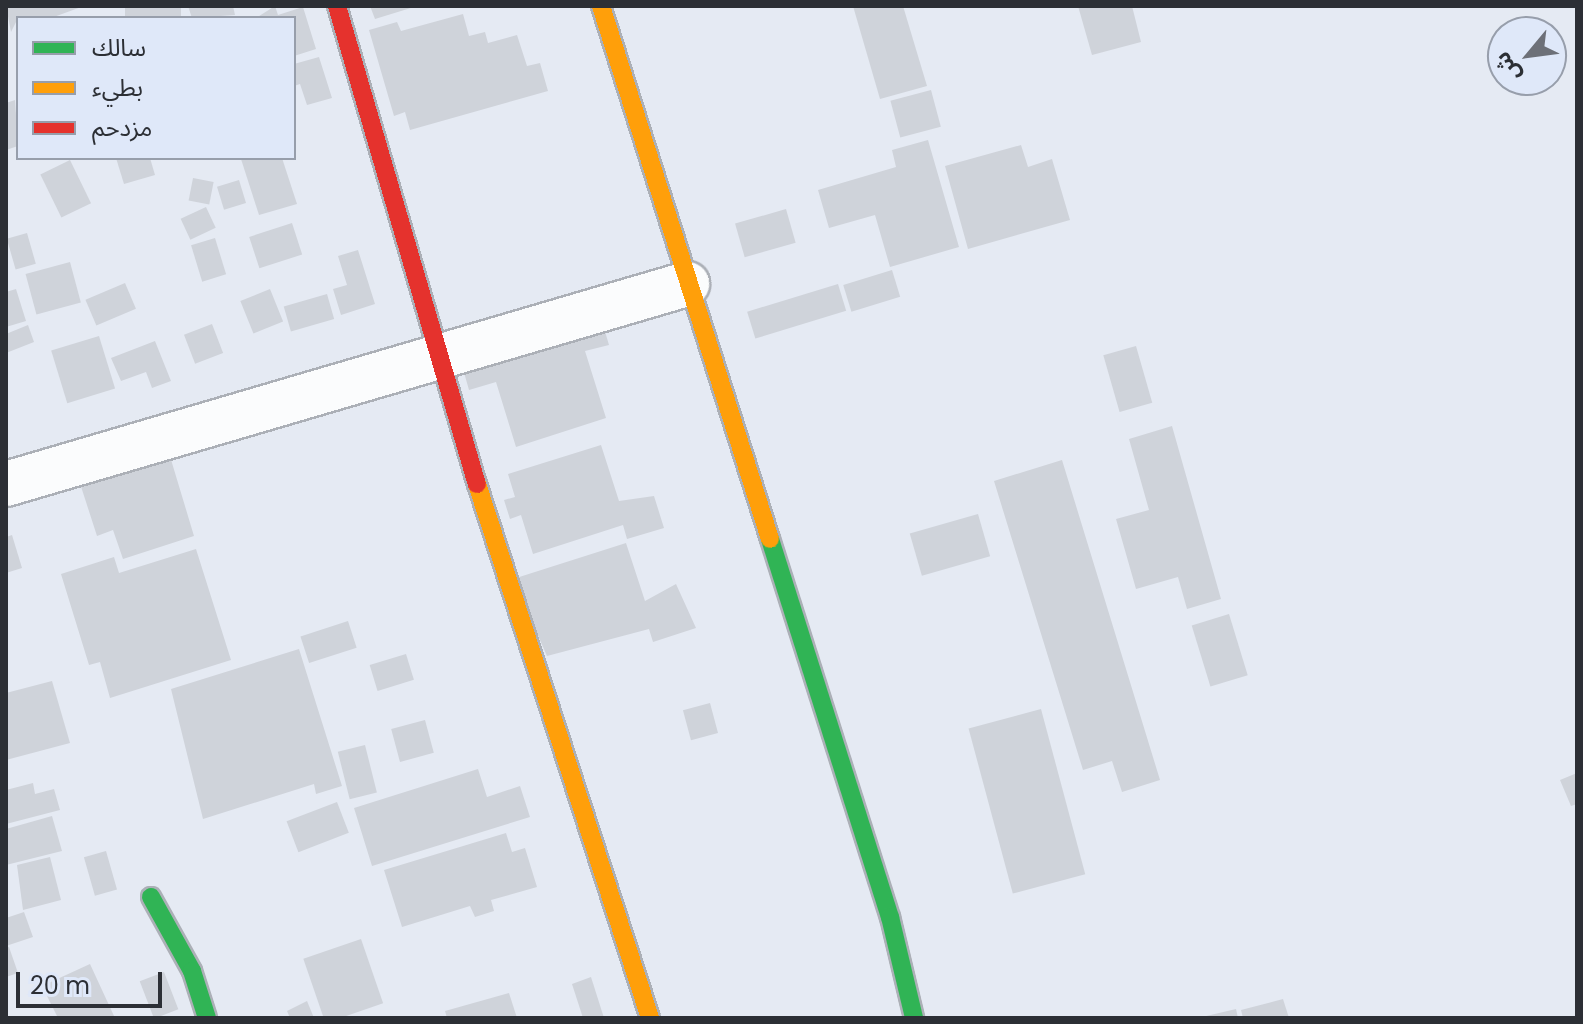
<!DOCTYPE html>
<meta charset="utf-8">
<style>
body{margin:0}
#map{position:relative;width:1583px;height:1024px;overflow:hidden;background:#e5eaf3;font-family:Poppins,"Noto Sans Arabic",sans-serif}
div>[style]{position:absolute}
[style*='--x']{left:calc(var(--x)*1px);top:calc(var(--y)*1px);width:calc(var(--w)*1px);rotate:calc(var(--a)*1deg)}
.building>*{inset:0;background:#cfd3da;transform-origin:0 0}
.roads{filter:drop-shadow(2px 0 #acb0b7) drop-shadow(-2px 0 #acb0b7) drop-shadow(0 2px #acb0b7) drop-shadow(0 -2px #acb0b7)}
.street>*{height:44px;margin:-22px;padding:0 22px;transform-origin:22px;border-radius:22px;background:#fbfcfd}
.fast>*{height:18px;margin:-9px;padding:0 9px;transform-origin:9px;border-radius:9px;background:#30b455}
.slow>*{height:18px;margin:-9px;padding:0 9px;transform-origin:9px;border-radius:9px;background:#ff9f0a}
.jam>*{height:18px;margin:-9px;padding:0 9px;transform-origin:9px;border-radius:9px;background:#e5322d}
span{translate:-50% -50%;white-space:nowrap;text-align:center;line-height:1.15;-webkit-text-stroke:8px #dfe8f9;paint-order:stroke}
.frame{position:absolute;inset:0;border:8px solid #2c2f35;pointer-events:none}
.legend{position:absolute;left:16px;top:16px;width:280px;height:144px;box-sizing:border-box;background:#dfe8f9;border:2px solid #979eab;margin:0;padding:10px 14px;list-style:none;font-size:24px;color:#2c2f35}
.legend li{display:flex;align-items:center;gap:16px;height:40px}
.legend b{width:40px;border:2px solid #979eab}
.north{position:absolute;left:1487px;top:16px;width:80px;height:80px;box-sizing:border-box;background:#dfe8f9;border:2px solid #979eab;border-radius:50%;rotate:241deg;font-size:22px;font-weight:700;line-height:32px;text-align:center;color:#2c2f35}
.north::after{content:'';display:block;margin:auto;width:28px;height:36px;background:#6d7078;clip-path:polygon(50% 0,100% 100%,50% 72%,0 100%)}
.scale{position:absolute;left:16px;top:972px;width:146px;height:36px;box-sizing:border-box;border:4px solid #2c2f35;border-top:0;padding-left:10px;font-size:24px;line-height:28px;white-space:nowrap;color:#2c2f35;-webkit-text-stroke:6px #dfe8f9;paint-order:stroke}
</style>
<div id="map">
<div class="building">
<div style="clip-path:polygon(6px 6px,84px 6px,51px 18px,18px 18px,11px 32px)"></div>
<div style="left:125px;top:6px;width:56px;height:13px"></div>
<div style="clip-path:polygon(188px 6px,233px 6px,235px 15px,192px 18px)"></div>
<div style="clip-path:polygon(275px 6px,278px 15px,303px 7px,316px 49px,294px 56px,294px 18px,256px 18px)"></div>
<div style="clip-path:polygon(370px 6px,414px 6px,414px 7px,375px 19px)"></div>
<div style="clip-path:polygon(853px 6px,903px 6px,927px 86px,880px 99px)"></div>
<div style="clip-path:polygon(1078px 6px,1132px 6px,1141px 42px,1092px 55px)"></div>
<div style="clip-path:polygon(463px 14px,469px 36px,485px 32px,488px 43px,517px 35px,527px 66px,540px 63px,548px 91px,410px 130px,405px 112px,394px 116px,369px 30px,397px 22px,401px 31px)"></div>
<div style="clip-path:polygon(319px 57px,332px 98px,307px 105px,300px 84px,294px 86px,294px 64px)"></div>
<div style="left:931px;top:90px;width:38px;height:42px;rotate:75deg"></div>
<div style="clip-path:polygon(15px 100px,18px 146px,6px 150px,6px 103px)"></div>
<div style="clip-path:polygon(928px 140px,959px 247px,890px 267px,875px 215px,829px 228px,818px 190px,896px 167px,892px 150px)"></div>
<div style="clip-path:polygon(1021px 145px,1028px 167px,1052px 159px,1070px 220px,968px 249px,945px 166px)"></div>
<div style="clip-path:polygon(116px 158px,150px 158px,155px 175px,124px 184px)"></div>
<div style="clip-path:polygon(282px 158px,297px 204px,259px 215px,241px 159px)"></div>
<div style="left:70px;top:160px;width:48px;height:33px;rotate:64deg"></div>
<div style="left:193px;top:178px;width:21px;height:23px;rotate:11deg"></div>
<div style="left:239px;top:180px;width:24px;height:23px;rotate:73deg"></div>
<div style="left:206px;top:207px;width:23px;height:28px;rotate:65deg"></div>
<div style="left:786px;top:209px;width:35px;height:53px;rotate:74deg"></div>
<div style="left:292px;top:223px;width:33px;height:45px;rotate:72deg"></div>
<div style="left:27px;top:233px;width:32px;height:21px;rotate:74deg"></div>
<div style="left:215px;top:238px;width:38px;height:25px;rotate:73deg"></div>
<div style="clip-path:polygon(358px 250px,375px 304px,341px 315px,333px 289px,347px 285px,338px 256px)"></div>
<div style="left:70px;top:262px;width:42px;height:46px;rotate:75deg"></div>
<div style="left:892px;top:270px;width:28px;height:51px;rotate:73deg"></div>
<div style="left:125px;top:283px;width:28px;height:43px;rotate:67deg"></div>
<div style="left:838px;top:284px;width:28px;height:95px;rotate:73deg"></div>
<div style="clip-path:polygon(16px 289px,26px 321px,6px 327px,6px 292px)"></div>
<div style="left:270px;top:289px;width:35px;height:32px;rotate:68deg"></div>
<div style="left:327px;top:294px;width:26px;height:45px;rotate:74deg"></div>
<div style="clip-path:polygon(601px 318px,609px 345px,585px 351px,606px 418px,516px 447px,496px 382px,469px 390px,461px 362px)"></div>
<div style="left:212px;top:324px;width:31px;height:30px;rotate:69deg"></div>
<div style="clip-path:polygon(28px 325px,34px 342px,6px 353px,6px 334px)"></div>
<div style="left:99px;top:336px;width:55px;height:50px;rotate:73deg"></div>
<div style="clip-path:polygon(155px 341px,171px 381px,152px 388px,146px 372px,121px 381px,111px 358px)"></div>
<div style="left:1136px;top:346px;width:59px;height:34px;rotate:74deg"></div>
<div style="clip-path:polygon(1172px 426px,1221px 599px,1187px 609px,1178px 577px,1136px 589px,1116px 519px,1149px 510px,1129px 439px)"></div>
<div style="clip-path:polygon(166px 443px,194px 536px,123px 559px,113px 530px,97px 536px,76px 471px)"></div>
<div style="clip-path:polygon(601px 445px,619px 501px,654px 496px,664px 528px,627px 539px,623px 525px,533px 554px,521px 515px,510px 519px,504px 500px,515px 497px,508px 474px)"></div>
<div style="clip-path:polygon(1062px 460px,1160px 780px,1122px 792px,1112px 761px,1083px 770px,994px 481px)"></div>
<div style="left:978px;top:514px;width:44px;height:71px;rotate:74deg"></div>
<div style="clip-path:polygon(12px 535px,22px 568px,6px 573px,6px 537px)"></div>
<div style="clip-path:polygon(626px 543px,645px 601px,676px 584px,696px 628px,653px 642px,649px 629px,547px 656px,513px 579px)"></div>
<div style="clip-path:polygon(196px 549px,231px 660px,110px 698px,100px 662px,89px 665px,61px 574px,114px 557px,119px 573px)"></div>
<div style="left:1229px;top:614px;width:64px;height:39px;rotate:73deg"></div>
<div style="left:348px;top:621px;width:28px;height:50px;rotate:72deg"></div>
<div style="clip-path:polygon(299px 649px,342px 786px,316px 794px,314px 784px,203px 819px,171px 689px)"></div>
<div style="left:406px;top:654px;width:27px;height:38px;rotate:73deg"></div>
<div style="clip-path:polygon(52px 681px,70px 743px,6px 760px,6px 693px)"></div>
<div style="left:710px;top:703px;width:31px;height:28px;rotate:75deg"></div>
<div style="left:1041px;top:709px;width:171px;height:75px;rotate:75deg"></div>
<div style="left:425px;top:720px;width:34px;height:35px;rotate:75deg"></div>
<div style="left:365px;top:745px;width:49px;height:28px;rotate:76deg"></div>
<div style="clip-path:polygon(478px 769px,487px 797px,520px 786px,530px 817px,372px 866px,354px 808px)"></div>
<div style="clip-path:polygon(1577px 773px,1577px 804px,1571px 806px,1560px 780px)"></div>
<div style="clip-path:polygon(33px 783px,35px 794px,54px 789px,60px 810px,6px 824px,6px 790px)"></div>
<div style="left:337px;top:802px;width:33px;height:54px;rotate:69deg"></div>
<div style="clip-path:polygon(52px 816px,62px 851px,6px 865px,6px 829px)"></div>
<div style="clip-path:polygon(506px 833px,512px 852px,525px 848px,537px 887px,491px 900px,494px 911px,475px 917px,470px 906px,402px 927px,384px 870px)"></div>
<div style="left:106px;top:851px;width:40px;height:23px;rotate:74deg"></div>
<div style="clip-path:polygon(50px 857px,61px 900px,23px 910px,17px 865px)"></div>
<div style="clip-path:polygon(24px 912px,33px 937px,6px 946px,6px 918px)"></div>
<div style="left:361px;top:939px;width:68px;height:61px;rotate:71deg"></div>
<div style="clip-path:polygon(9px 947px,18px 973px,6px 977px,6px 948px)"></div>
<div style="clip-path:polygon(90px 964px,114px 1016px,58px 1018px,42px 986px)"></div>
<div style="left:164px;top:972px;width:40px;height:26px;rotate:69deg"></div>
<div style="clip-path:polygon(591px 977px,604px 1018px,583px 1018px,572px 984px)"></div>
<div style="clip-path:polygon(509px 993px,517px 1018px,447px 1018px,445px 1011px)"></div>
<div style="clip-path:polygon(1283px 999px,1289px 1018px,1243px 1018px,1241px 1010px)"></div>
<div style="clip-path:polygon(307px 1001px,314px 1018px,290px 1018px,287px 1011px)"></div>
<div style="clip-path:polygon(1236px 1009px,1238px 1018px,1203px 1018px,1202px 1017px)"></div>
</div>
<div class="roads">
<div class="street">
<div style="--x:6;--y:484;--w:710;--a:-16.37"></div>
</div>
<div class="fast">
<div style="--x:770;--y:539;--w:397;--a:72.4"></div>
<div style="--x:890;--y:917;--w:104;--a:76.6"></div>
<div style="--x:151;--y:897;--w:85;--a:61"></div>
<div style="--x:192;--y:971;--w:49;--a:72.3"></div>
</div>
<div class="slow">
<div style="--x:601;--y:6;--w:559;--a:72.41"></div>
<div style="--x:477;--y:484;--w:561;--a:72.05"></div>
</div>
<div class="jam">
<div style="--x:337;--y:6;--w:498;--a:73.7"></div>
</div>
</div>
<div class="frame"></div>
<ul class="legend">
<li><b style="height:10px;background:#30b455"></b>سالك</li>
<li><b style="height:10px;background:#ff9f0a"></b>بطيء</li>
<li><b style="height:10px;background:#e5322d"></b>مزدحم</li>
</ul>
<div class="north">ش</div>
<div class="scale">20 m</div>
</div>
